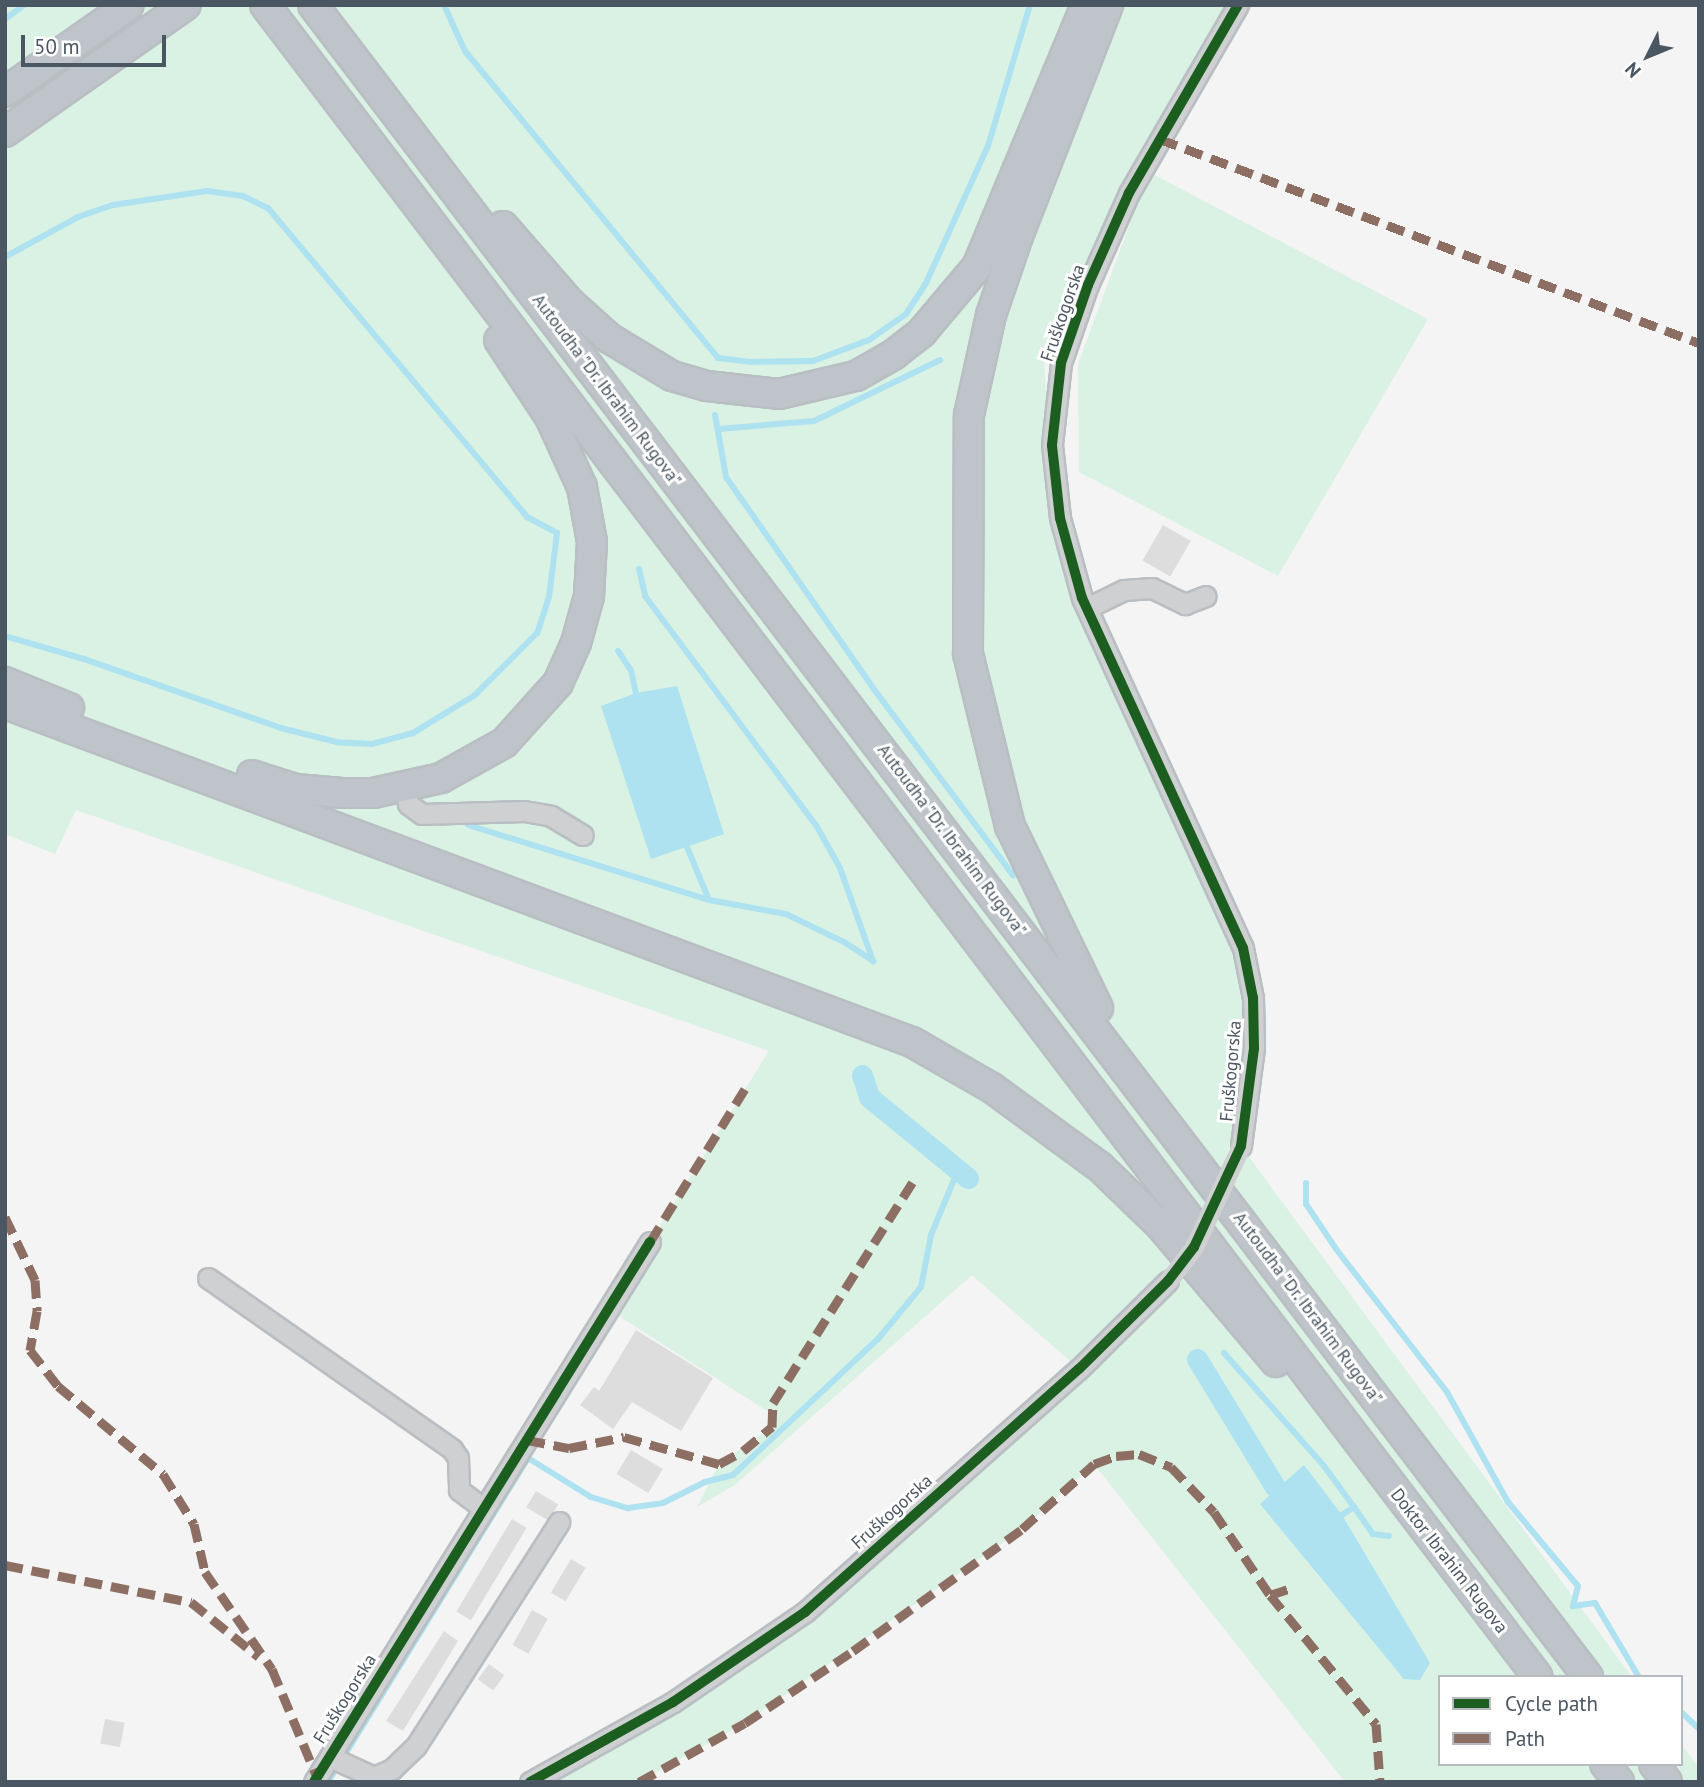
<!DOCTYPE html>
<meta charset="utf-8">
<style>
body{margin:0}
#map{position:relative;width:1704px;height:1787px;overflow:hidden;background:#f4f4f4;font-family:"PT Sans",sans-serif}
div>[style]{position:absolute}
[style*='--x']{left:calc(var(--x)*1px);top:calc(var(--y)*1px);width:calc(var(--w)*1px);rotate:calc(var(--a)*1deg)}
.green>*{inset:0;background:#d9f2e3}
.water>*{inset:0;background:#aee2f0}
.stream>*{height:6px;margin:-3px;padding:0 3px;transform-origin:3px;border-radius:3px;background:#aee2f0}
.canal>*{height:21px;margin:-10.5px;padding:0 10.5px;transform-origin:10.5px;border-radius:10.5px;background:#aee2f0}
.building>*{inset:0;background:#ddddde;transform-origin:0 0}
.roads{filter:drop-shadow(2px 0 #b9bec3) drop-shadow(-2px 0 #b9bec3) drop-shadow(0 2px #b9bec3) drop-shadow(0 -2px #b9bec3)}
.minor>*{height:19px;margin:-9.5px;padding:0 9.5px;transform-origin:9.5px;border-radius:9.5px;background:#ced0d2}
.highway>*{height:28px;margin:-14px;padding:0 14px;transform-origin:14px;border-radius:14px;background:#bec4c9}
.minor-bridge>*{height:19px;margin:-9.5px;padding:0 9.5px;transform-origin:9.5px;border-radius:9.5px;background:#ced0d2}
.quiet>*{height:9px;margin-top:-4.5px;transform-origin:0;background:repeating-linear-gradient(90deg,#8d6e63 0 18px,transparent 0 27px)}
.cycleway>*{height:10px;margin:-5px;padding:0 5px;transform-origin:5px;border-radius:5px;background:#1b5e20}
span{translate:-50% -50%;white-space:nowrap;text-align:center;line-height:1.15;-webkit-text-stroke:6px #fff;paint-order:stroke}
.street-label{font-size:18px;color:#4a5661}
.frame{position:absolute;inset:0;border:7px solid #4a5661;pointer-events:none}
.legend{position:absolute;left:1438px;top:1675px;width:245px;height:91px;box-sizing:border-box;background:#fff;border:2px solid #b7bbc0;margin:0;padding:9px 12px;list-style:none;font-size:21px;color:#4a5661}
.legend li{display:flex;align-items:center;gap:14px;height:35px}
.legend b{width:35px;border:2px solid #b7bbc0}
.north{position:absolute;left:1613px;top:21px;width:70px;height:70px;-webkit-text-stroke:5px #fff;paint-order:stroke;rotate:227deg;font-size:19px;font-weight:700;line-height:28px;text-align:center;color:#4a5661}
.north::after{content:'';display:block;margin:auto;width:24px;height:32px;background:#4a5661;clip-path:polygon(50% 0,100% 100%,50% 72%,0 100%)}
.scale{position:absolute;left:21px;top:35px;width:145px;height:32px;box-sizing:border-box;border:4px solid #4a5661;border-top:0;padding-left:9px;font-size:21px;line-height:24px;white-space:nowrap;color:#4a5661;-webkit-text-stroke:5px #fff;paint-order:stroke}
</style>
<div id="map">
<div class="green">
<div style="clip-path:polygon(5px 5px,1235px 5px,1044px 361px,1054px 521px,1243px 948px,1254px 1048px,1216px 1202px,1241px 1146px,1632px 1677px,1440px 1677px,1440px 1764px,1681px 1764px,1681px 1744px,1699px 1768px,1699px 1782px,1345px 1782px,1094px 1464px,1022px 1529px,745px 1723px,639px 1782px,530px 1782px,805px 1612px,1079px 1369px,972px 1275px,735px 1485px,697px 1507px,719px 1464px,772px 1427px,772px 1414px,608px 1309px,769px 1051px,76px 810px,55px 854px,5px 834px)"></div>
<div style="clip-path:polygon(1149px 172px,1428px 319px,1278px 576px,1079px 472px,1078px 364px)"></div>
</div>
<div class="water">
<div style="clip-path:polygon(677px 686px,724px 834px,651px 859px,601px 706px,636px 693px)"></div>
<div style="clip-path:polygon(1304px 1465px,1342px 1515px,1430px 1663px,1420px 1680px,1404px 1679px,1260px 1504px)"></div>
</div>
<div class="stream">
<div style="--x:444;--y:5;--w:51;--a:65.5"></div>
<div style="--x:465;--y:51;--w:398;--a:50.5"></div>
<div style="--x:718;--y:358;--w:34;--a:7"></div>
<div style="--x:752;--y:362;--w:61;--a:-0.9"></div>
<div style="--x:813;--y:361;--w:60;--a:-20.6"></div>
<div style="--x:869;--y:340;--w:45;--a:-35.1"></div>
<div style="--x:906;--y:314;--w:37;--a:-57"></div>
<div style="--x:926;--y:283;--w:150;--a:-65.7"></div>
<div style="--x:988;--y:146;--w:147;--a:-73.4"></div>
<div style="--x:5;--y:19;--w:24;--a:-36"></div>
<div style="--x:5;--y:257;--w:83;--a:-28.7"></div>
<div style="--x:78;--y:217;--w:37;--a:-19"></div>
<div style="--x:113;--y:205;--w:95;--a:-8.5"></div>
<div style="--x:207;--y:191;--w:36;--a:8"></div>
<div style="--x:243;--y:196;--w:28;--a:26"></div>
<div style="--x:268;--y:208;--w:403;--a:50"></div>
<div style="--x:527;--y:517;--w:34;--a:28"></div>
<div style="--x:557;--y:533;--w:64;--a:97.1"></div>
<div style="--x:549;--y:597;--w:38;--a:108"></div>
<div style="--x:537;--y:633;--w:88;--a:135"></div>
<div style="--x:475;--y:695;--w:73;--a:148.5"></div>
<div style="--x:413;--y:733;--w:42;--a:165"></div>
<div style="--x:372;--y:744;--w:35;--a:-177"></div>
<div style="--x:337;--y:742;--w:58;--a:-166"></div>
<div style="--x:281;--y:728;--w:209;--a:-160.7"></div>
<div style="--x:84;--y:659;--w:82;--a:-163.8"></div>
<div style="--x:715;--y:415;--w:63;--a:79.9"></div>
<div style="--x:726;--y:477;--w:257;--a:55.1"></div>
<div style="--x:873;--y:688;--w:234;--a:53.2"></div>
<div style="--x:718;--y:429;--w:96;--a:-4.8"></div>
<div style="--x:814;--y:421;--w:140;--a:-25.8"></div>
<div style="--x:639;--y:569;--w:28;--a:77"></div>
<div style="--x:645;--y:596;--w:286;--a:53.3"></div>
<div style="--x:816;--y:825;--w:49;--a:60.8"></div>
<div style="--x:840;--y:868;--w:99;--a:70.5"></div>
<div style="--x:618;--y:651;--w:23;--a:56"></div>
<div style="--x:631;--y:670;--w:24;--a:78"></div>
<div style="--x:468;--y:825;--w:252;--a:17.3"></div>
<div style="--x:687;--y:847;--w:57;--a:67.5"></div>
<div style="--x:709;--y:900;--w:78;--a:10.3"></div>
<div style="--x:786;--y:914;--w:64;--a:25.8"></div>
<div style="--x:844;--y:942;--w:35;--a:33"></div>
<div style="--x:1306;--y:1183;--w:21;--a:90"></div>
<div style="--x:1306;--y:1204;--w:54;--a:56.3"></div>
<div style="--x:1336;--y:1249;--w:181;--a:52.2"></div>
<div style="--x:1447;--y:1392;--w:126;--a:61"></div>
<div style="--x:1508;--y:1502;--w:109;--a:50.2"></div>
<div style="--x:1578;--y:1586;--w:21;--a:104"></div>
<div style="--x:1573;--y:1606;--w:22;--a:-8"></div>
<div style="--x:1595;--y:1603;--w:86;--a:59.3"></div>
<div style="--x:1224;--y:1353;--w:151;--a:48.5"></div>
<div style="--x:1324;--y:1466;--w:51;--a:53.8"></div>
<div style="--x:1354;--y:1507;--w:14;--a:146"></div>
<div style="--x:1354;--y:1507;--w:33;--a:55"></div>
<div style="--x:1373;--y:1534;--w:16;--a:7"></div>
<div style="--x:1681;--y:1712;--w:25;--a:43"></div>
<div style="--x:328;--y:1782;--w:381;--a:-58.3"></div>
<div style="--x:528;--y:1458;--w:74;--a:31.8"></div>
<div style="--x:591;--y:1497;--w:39;--a:17"></div>
<div style="--x:628;--y:1508;--w:35;--a:-8"></div>
<div style="--x:663;--y:1503;--w:47;--a:-26.6"></div>
<div style="--x:705;--y:1482;--w:29;--a:-14"></div>
<div style="--x:733;--y:1475;--w:199;--a:-43.2"></div>
<div style="--x:878;--y:1339;--w:67;--a:-50.4"></div>
<div style="--x:921;--y:1287;--w:53;--a:-79.1"></div>
<div style="--x:931;--y:1235;--w:70;--a:-67.4"></div>
</div>
<div class="canal">
<div style="--x:862;--y:1075;--w:23;--a:72"></div>
<div style="--x:869;--y:1097;--w:128;--a:39.3"></div>
<div style="--x:1197;--y:1359;--w:150;--a:58.6"></div>
</div>
<div class="building">
<div style="left:1163px;top:525px;width:32px;height:41px;rotate:30deg"></div>
<div style="clip-path:polygon(636px 1330px,713px 1378px,681px 1431px,632px 1402px,613px 1429px,580px 1405px,594px 1387px,599px 1391px)"></div>
<div style="left:631px;top:1450px;width:37px;height:28px;rotate:31deg"></div>
<div style="left:536px;top:1491px;width:26px;height:19px;rotate:31deg"></div>
<div style="left:512px;top:1519px;width:17px;height:108px;rotate:31deg"></div>
<div style="left:571px;top:1559px;width:17px;height:39px;rotate:31deg"></div>
<div style="left:532px;top:1610px;width:18px;height:40px;rotate:29deg"></div>
<div style="clip-path:polygon(444px 1631px,458px 1641px,403px 1731px,386px 1721px)"></div>
<div style="left:489px;top:1664px;width:19px;height:19px;rotate:36deg"></div>
<div style="left:105px;top:1719px;width:20px;height:25px;rotate:11deg"></div>
</div>
<div class="roads">
<div class="minor">
<div style="--x:1238;--y:5;--w:217;--a:120.1"></div>
<div style="--x:1129;--y:193;--w:101;--a:114"></div>
<div style="--x:1088;--y:285;--w:83;--a:109.1"></div>
<div style="--x:1061;--y:363;--w:82;--a:96.3"></div>
<div style="--x:1052;--y:445;--w:73;--a:83.7"></div>
<div style="--x:1060;--y:518;--w:83;--a:74.6"></div>
<div style="--x:1082;--y:598;--w:385;--a:65.3"></div>
<div style="--x:1243;--y:948;--w:51;--a:78.7"></div>
<div style="--x:1253;--y:998;--w:50;--a:88.9"></div>
<div style="--x:1254;--y:1048;--w:99;--a:97.6"></div>
<div style="--x:1089;--y:607;--w:39;--a:-26"></div>
<div style="--x:1124;--y:590;--w:28;--a:-4"></div>
<div style="--x:1152;--y:588;--w:37;--a:26"></div>
<div style="--x:1185;--y:604;--w:22;--a:-21"></div>
<div style="--x:405;--y:788;--w:16;--a:79"></div>
<div style="--x:408;--y:804;--w:17;--a:36"></div>
<div style="--x:422;--y:814;--w:102;--a:-1.7"></div>
<div style="--x:524;--y:811;--w:27;--a:10"></div>
<div style="--x:551;--y:816;--w:37;--a:31"></div>
<div style="--x:208;--y:1278;--w:298;--a:35"></div>
<div style="--x:452;--y:1449;--w:11;--a:56"></div>
<div style="--x:458;--y:1458;--w:32;--a:88"></div>
<div style="--x:459;--y:1490;--w:31;--a:37"></div>
<div style="--x:330;--y:1757;--w:48;--a:24.4"></div>
<div style="--x:374;--y:1777;--w:20;--a:-24"></div>
<div style="--x:392;--y:1769;--w:33;--a:-44"></div>
<div style="--x:416;--y:1746;--w:266;--a:-57.4"></div>
<div style="--x:314;--y:1782;--w:636;--a:-58.11"></div>
<div style="--x:530;--y:1782;--w:164;--a:-29.2"></div>
<div style="--x:673;--y:1702;--w:160;--a:-34.3"></div>
<div style="--x:805;--y:1612;--w:366;--a:-41.6"></div>
<div style="--x:1079;--y:1369;--w:125;--a:-44.7"></div>
</div>
<div class="highway">
<div style="--x:265;--y:5;--w:2101;--a:52.72"></div>
<div style="--x:313;--y:5;--w:2103;--a:52.67"></div>
<div style="--x:5;--y:92;--w:151;--a:-35.1"></div>
<div style="--x:5;--y:132;--w:221;--a:-35.1"></div>
<div style="--x:503;--y:226;--w:102;--a:49"></div>
<div style="--x:570;--y:303;--w:52;--a:41.9"></div>
<div style="--x:609;--y:338;--w:74;--a:31.1"></div>
<div style="--x:672;--y:376;--w:36;--a:16"></div>
<div style="--x:707;--y:386;--w:72;--a:6.3"></div>
<div style="--x:779;--y:394;--w:79;--a:-13.2"></div>
<div style="--x:856;--y:376;--w:43;--a:-29.6"></div>
<div style="--x:893;--y:355;--w:37;--a:-38"></div>
<div style="--x:922;--y:332;--w:85;--a:-49.8"></div>
<div style="--x:977;--y:267;--w:284;--a:-67.4"></div>
<div style="--x:5;--y:682;--w:69;--a:22.1"></div>
<div style="--x:5;--y:704;--w:968;--a:20.44"></div>
<div style="--x:912;--y:1042;--w:92;--a:29.9"></div>
<div style="--x:992;--y:1088;--w:134;--a:36.2"></div>
<div style="--x:1100;--y:1167;--w:85;--a:44"></div>
<div style="--x:1161;--y:1226;--w:178;--a:49.8"></div>
<div style="--x:252;--y:775;--w:46;--a:17.7"></div>
<div style="--x:296;--y:789;--w:46;--a:5"></div>
<div style="--x:342;--y:793;--w:31;--a:0"></div>
<div style="--x:373;--y:793;--w:70;--a:-12.4"></div>
<div style="--x:441;--y:778;--w:72;--a:-29.1"></div>
<div style="--x:504;--y:743;--w:81;--a:-48"></div>
<div style="--x:558;--y:683;--w:44;--a:-65.8"></div>
<div style="--x:576;--y:643;--w:49;--a:-74.5"></div>
<div style="--x:589;--y:596;--w:54;--a:-86.8"></div>
<div style="--x:592;--y:542;--w:56;--a:-100.3"></div>
<div style="--x:582;--y:487;--w:77;--a:-114.6"></div>
<div style="--x:550;--y:417;--w:92;--a:-123.5"></div>
<div style="--x:1098;--y:1008;--w:202;--a:-115.8"></div>
<div style="--x:1010;--y:826;--w:177;--a:-103.7"></div>
<div style="--x:968;--y:654;--w:239;--a:-89.8"></div>
<div style="--x:969;--y:415;--w:102;--a:-77.6"></div>
<div style="--x:991;--y:315;--w:83;--a:-71.1"></div>
<div style="--x:1018;--y:236;--w:248;--a:-68.7"></div>
<div style="--x:1605;--y:1764;--w:23;--a:52"></div>
<div style="--x:1654;--y:1764;--w:22;--a:54"></div>
</div>
</div>
<div class="minor-bridge">
<div style="--x:1168;--y:1281;--w:43;--a:-52.6"></div>
<div style="--x:1194;--y:1247;--w:111;--a:-65"></div>
</div>
<div class="quiet">
<div style="--x:1160;--y:139;--w:576;--a:20.73"></div>
<div style="--x:5;--y:1217;--w:70;--a:64.5"></div>
<div style="--x:35;--y:1280;--w:31;--a:86"></div>
<div style="--x:37;--y:1311;--w:40;--a:100"></div>
<div style="--x:30;--y:1350;--w:46;--a:52.1"></div>
<div style="--x:58;--y:1386;--w:137;--a:40"></div>
<div style="--x:163;--y:1474;--w:59;--a:58.2"></div>
<div style="--x:194;--y:1524;--w:49;--a:77.1"></div>
<div style="--x:205;--y:1572;--w:118;--a:55.4"></div>
<div style="--x:272;--y:1669;--w:117;--a:67.4"></div>
<div style="--x:650;--y:1242;--w:186;--a:-58.2"></div>
<div style="--x:527;--y:1440;--w:43;--a:10.8"></div>
<div style="--x:569;--y:1448;--w:56;--a:-11.3"></div>
<div style="--x:624;--y:1437;--w:99;--a:15.9"></div>
<div style="--x:719;--y:1464;--w:27;--a:-28"></div>
<div style="--x:743;--y:1451;--w:38;--a:-40"></div>
<div style="--x:772;--y:1427;--w:24;--a:-88"></div>
<div style="--x:773;--y:1403;--w:266;--a:-57.7"></div>
<div style="--x:5;--y:1565;--w:190;--a:11.3"></div>
<div style="--x:191;--y:1602;--w:87;--a:39"></div>
<div style="--x:1270;--y:1595;--w:167;--a:50.6"></div>
<div style="--x:1376;--y:1724;--w:58;--a:86.1"></div>
<div style="--x:639;--y:1782;--w:121;--a:-29.1"></div>
<div style="--x:745;--y:1723;--w:130;--a:-33.7"></div>
<div style="--x:853;--y:1651;--w:208;--a:-35.8"></div>
<div style="--x:1022;--y:1529;--w:97;--a:-42.1"></div>
<div style="--x:1094;--y:1464;--w:23;--a:-20"></div>
<div style="--x:1116;--y:1456;--w:23;--a:-5"></div>
<div style="--x:1139;--y:1454;--w:35;--a:22"></div>
<div style="--x:1171;--y:1467;--w:62;--a:46.3"></div>
<div style="--x:1214;--y:1512;--w:100;--a:56"></div>
<div style="--x:1270;--y:1595;--w:20;--a:-18"></div>
</div>
<div class="cycleway">
<div style="--x:314;--y:1782;--w:636;--a:-58.11"></div>
<div style="--x:530;--y:1782;--w:164;--a:-29.2"></div>
<div style="--x:673;--y:1702;--w:160;--a:-34.3"></div>
<div style="--x:805;--y:1612;--w:366;--a:-41.6"></div>
<div style="--x:1079;--y:1369;--w:125;--a:-44.7"></div>
<div style="--x:1168;--y:1281;--w:43;--a:-52.6"></div>
<div style="--x:1194;--y:1247;--w:111;--a:-65"></div>
<div style="--x:1241;--y:1146;--w:99;--a:-82.4"></div>
<div style="--x:1254;--y:1048;--w:50;--a:-91.1"></div>
<div style="--x:1253;--y:998;--w:51;--a:-101.3"></div>
<div style="--x:1243;--y:948;--w:385;--a:-114.7"></div>
<div style="--x:1082;--y:598;--w:83;--a:-105.4"></div>
<div style="--x:1060;--y:518;--w:73;--a:-96.3"></div>
<div style="--x:1052;--y:445;--w:82;--a:-83.7"></div>
<div style="--x:1061;--y:363;--w:83;--a:-70.9"></div>
<div style="--x:1088;--y:285;--w:101;--a:-66"></div>
<div style="--x:1129;--y:193;--w:217;--a:-59.9"></div>
</div>
<div class="street-label">
<span style="left:1063px;top:313px;rotate:-71deg">Fruškogorska</span>
<span style="left:607px;top:390px;rotate:53deg">Autoudha "Dr. Ibrahim Rugova"</span>
<span style="left:952px;top:840px;rotate:53deg">Autoudha "Dr. Ibrahim Rugova"</span>
<span style="left:1231px;top:1071px;rotate:-85deg">Fruškogorska</span>
<span style="left:1308px;top:1308px;rotate:53deg">Autoudha "Dr. Ibrahim Rugova"</span>
<span style="left:892px;top:1512px;rotate:-42deg">Fruškogorska</span>
<span style="left:1449px;top:1561px;rotate:52deg">Doktor Ibrahim Rugova</span>
<span style="left:345px;top:1699px;rotate:-58deg">Fruškogorska</span>
</div>
<div class="frame"></div>
<ul class="legend">
<li><b style="height:9px;background:#1b5e20"></b>Cycle path</li>
<li><b style="height:9px;background:#8d6e63"></b>Path</li>
</ul>
<div class="north">N</div>
<div class="scale">50 m</div>
</div>
